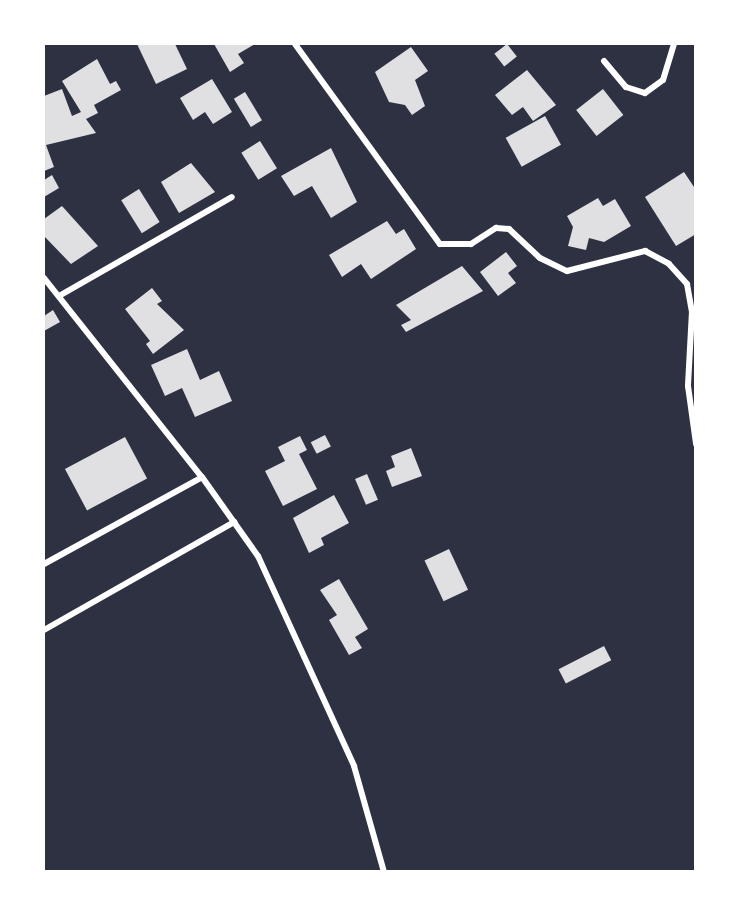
<!DOCTYPE html>
<style>
body{margin:0}
#map{position:relative;width:739px;height:915px;overflow:hidden;background:#2d3142;font-family:"Sofia Sans Condensed",sans-serif}
div>[style]{position:absolute}
[style*='--x']{left:calc(var(--x)*1px);top:calc(var(--y)*1px);width:calc(var(--w)*1px);rotate:calc(var(--a)*1deg)}
.building>*{inset:0;background:#e0e0e3;transform-origin:0 0}
.minor>*{height:6px;margin:-3px;padding:0 3px;transform-origin:3px;border-radius:3px;background:#fff}
span{translate:-50% -50%;white-space:nowrap;text-align:center;line-height:1.15;-webkit-text-stroke:4.5px #fff;paint-order:stroke}
.frame{position:absolute;inset:0;border:45px solid #fff;pointer-events:none}
</style>
<div id="map">
<div class="building">
<div style="clip-path:polygon(137px 44px,175px 44px,187px 69px,156px 84px)"></div>
<div style="clip-path:polygon(214px 44px,255px 44px,238px 54px,244px 63px,230px 72px)"></div>
<div style="left:507px;top:44px;width:16px;height:16px;rotate:52deg"></div>
<div style="clip-path:polygon(411px 47px,428px 71px,415px 80px,425px 106px,412px 115px,405px 105px,389px 102px,375px 72px)"></div>
<div style="clip-path:polygon(97px 59px,110px 84px,116px 81px,121px 90px,94px 105px,98px 113px,86px 119px,96px 133px,46px 145px,54px 167px,44px 171px,44px 96px,62px 89px,72px 116px,81px 112px,62px 81px)"></div>
<div style="clip-path:polygon(527px 70px,556px 105px,533px 121px,523px 107px,512px 115px,495px 95px)"></div>
<div style="clip-path:polygon(212px 79px,232px 112px,213px 124px,205px 112px,193px 120px,180px 98px)"></div>
<div style="left:603px;top:89px;width:33px;height:34px;rotate:52deg"></div>
<div style="left:245px;top:92px;width:33px;height:13px;rotate:59deg"></div>
<div style="left:545px;top:116px;width:33px;height:45px;rotate:61deg"></div>
<div style="left:260px;top:141px;width:32px;height:22px;rotate:58deg"></div>
<div style="clip-path:polygon(331px 148px,357px 202px,331px 218px,312px 186px,294px 196px,281px 176px)"></div>
<div style="clip-path:polygon(191px 163px,215px 192px,179px 213px,161px 182px)"></div>
<div style="clip-path:polygon(684px 172px,696px 190px,696px 234px,676px 246px,645px 197px)"></div>
<div style="clip-path:polygon(52px 175px,59px 188px,44px 197px,44px 180px)"></div>
<div style="left:139px;top:189px;width:39px;height:21px;rotate:58deg"></div>
<div style="clip-path:polygon(598px 198px,603px 206px,615px 199px,631px 226px,604px 242px,589px 238px,586px 250px,568px 246px,573px 227px,567px 216px)"></div>
<div style="clip-path:polygon(62px 206px,98px 246px,71px 264px,44px 236px,44px 219px)"></div>
<div style="clip-path:polygon(387px 221px,396px 234px,404px 229px,416px 249px,371px 279px,361px 264px,342px 277px,329px 255px)"></div>
<div style="clip-path:polygon(506px 252px,517px 266px,508px 273px,516px 283px,498px 296px,480px 272px)"></div>
<div style="clip-path:polygon(462px 266px,483px 291px,406px 332px,401px 325px,411px 320px,396px 305px)"></div>
<div style="clip-path:polygon(152px 288px,162px 301px,157px 304px,184px 330px,153px 354px,146px 344px,150px 341px,125px 309px)"></div>
<div style="clip-path:polygon(53px 310px,60px 322px,44px 331px,44px 316px)"></div>
<div style="clip-path:polygon(187px 349px,200px 380px,219px 371px,232px 401px,195px 417px,182px 388px,165px 396px,151px 365px)"></div>
<div style="left:325px;top:435px;width:13px;height:16px;rotate:63deg"></div>
<div style="clip-path:polygon(300px 436px,307px 450px,299px 454px,317px 489px,283px 506px,265px 471px,285px 461px,278px 447px)"></div>
<div style="left:125px;top:437px;width:47px;height:68px;rotate:62deg"></div>
<div style="clip-path:polygon(411px 448px,422px 476px,392px 487px,386px 471px,395px 467px,391px 456px)"></div>
<div style="left:367px;top:474px;width:28px;height:13px;rotate:67deg"></div>
<div style="clip-path:polygon(334px 495px,349px 523px,321px 538px,324px 545px,309px 553px,293px 518px)"></div>
<div style="left:449px;top:549px;width:45px;height:27px;rotate:65deg"></div>
<div style="clip-path:polygon(339px 579px,368px 629px,355px 637px,362px 648px,349px 655px,329px 620px,337px 615px,320px 590px)"></div>
<div style="left:604px;top:646px;width:16px;height:51px;rotate:63deg"></div>
</div>
<div class="minor">
<div style="--x:295;--y:44;--w:247;--a:54.1"></div>
<div style="--x:440;--y:244;--w:31;--a:0"></div>
<div style="--x:471;--y:244;--w:30;--a:-33"></div>
<div style="--x:496;--y:228;--w:13;--a:4"></div>
<div style="--x:509;--y:229;--w:42;--a:43.1"></div>
<div style="--x:540;--y:258;--w:30;--a:26"></div>
<div style="--x:567;--y:271;--w:81;--a:-14.4"></div>
<div style="--x:645;--y:251;--w:27;--a:28"></div>
<div style="--x:669;--y:264;--w:27;--a:48"></div>
<div style="--x:687;--y:284;--w:27;--a:80"></div>
<div style="--x:692;--y:311;--w:75;--a:93.1"></div>
<div style="--x:688;--y:386;--w:59;--a:82.1"></div>
<div style="--x:604;--y:61;--w:34;--a:50"></div>
<div style="--x:626;--y:87;--w:20;--a:18"></div>
<div style="--x:645;--y:93;--w:22;--a:-36"></div>
<div style="--x:663;--y:80;--w:38;--a:-73"></div>
<div style="--x:44;--y:278;--w:254;--a:51.6"></div>
<div style="--x:202;--y:477;--w:97;--a:54.7"></div>
<div style="--x:258;--y:556;--w:231;--a:65.4"></div>
<div style="--x:354;--y:766;--w:110;--a:74.2"></div>
<div style="--x:59;--y:296;--w:199;--a:-29.8"></div>
<div style="--x:44;--y:564;--w:180;--a:-28.8"></div>
<div style="--x:44;--y:630;--w:219;--a:-29.6"></div>
</div>
<div class="frame"></div>
</div>
